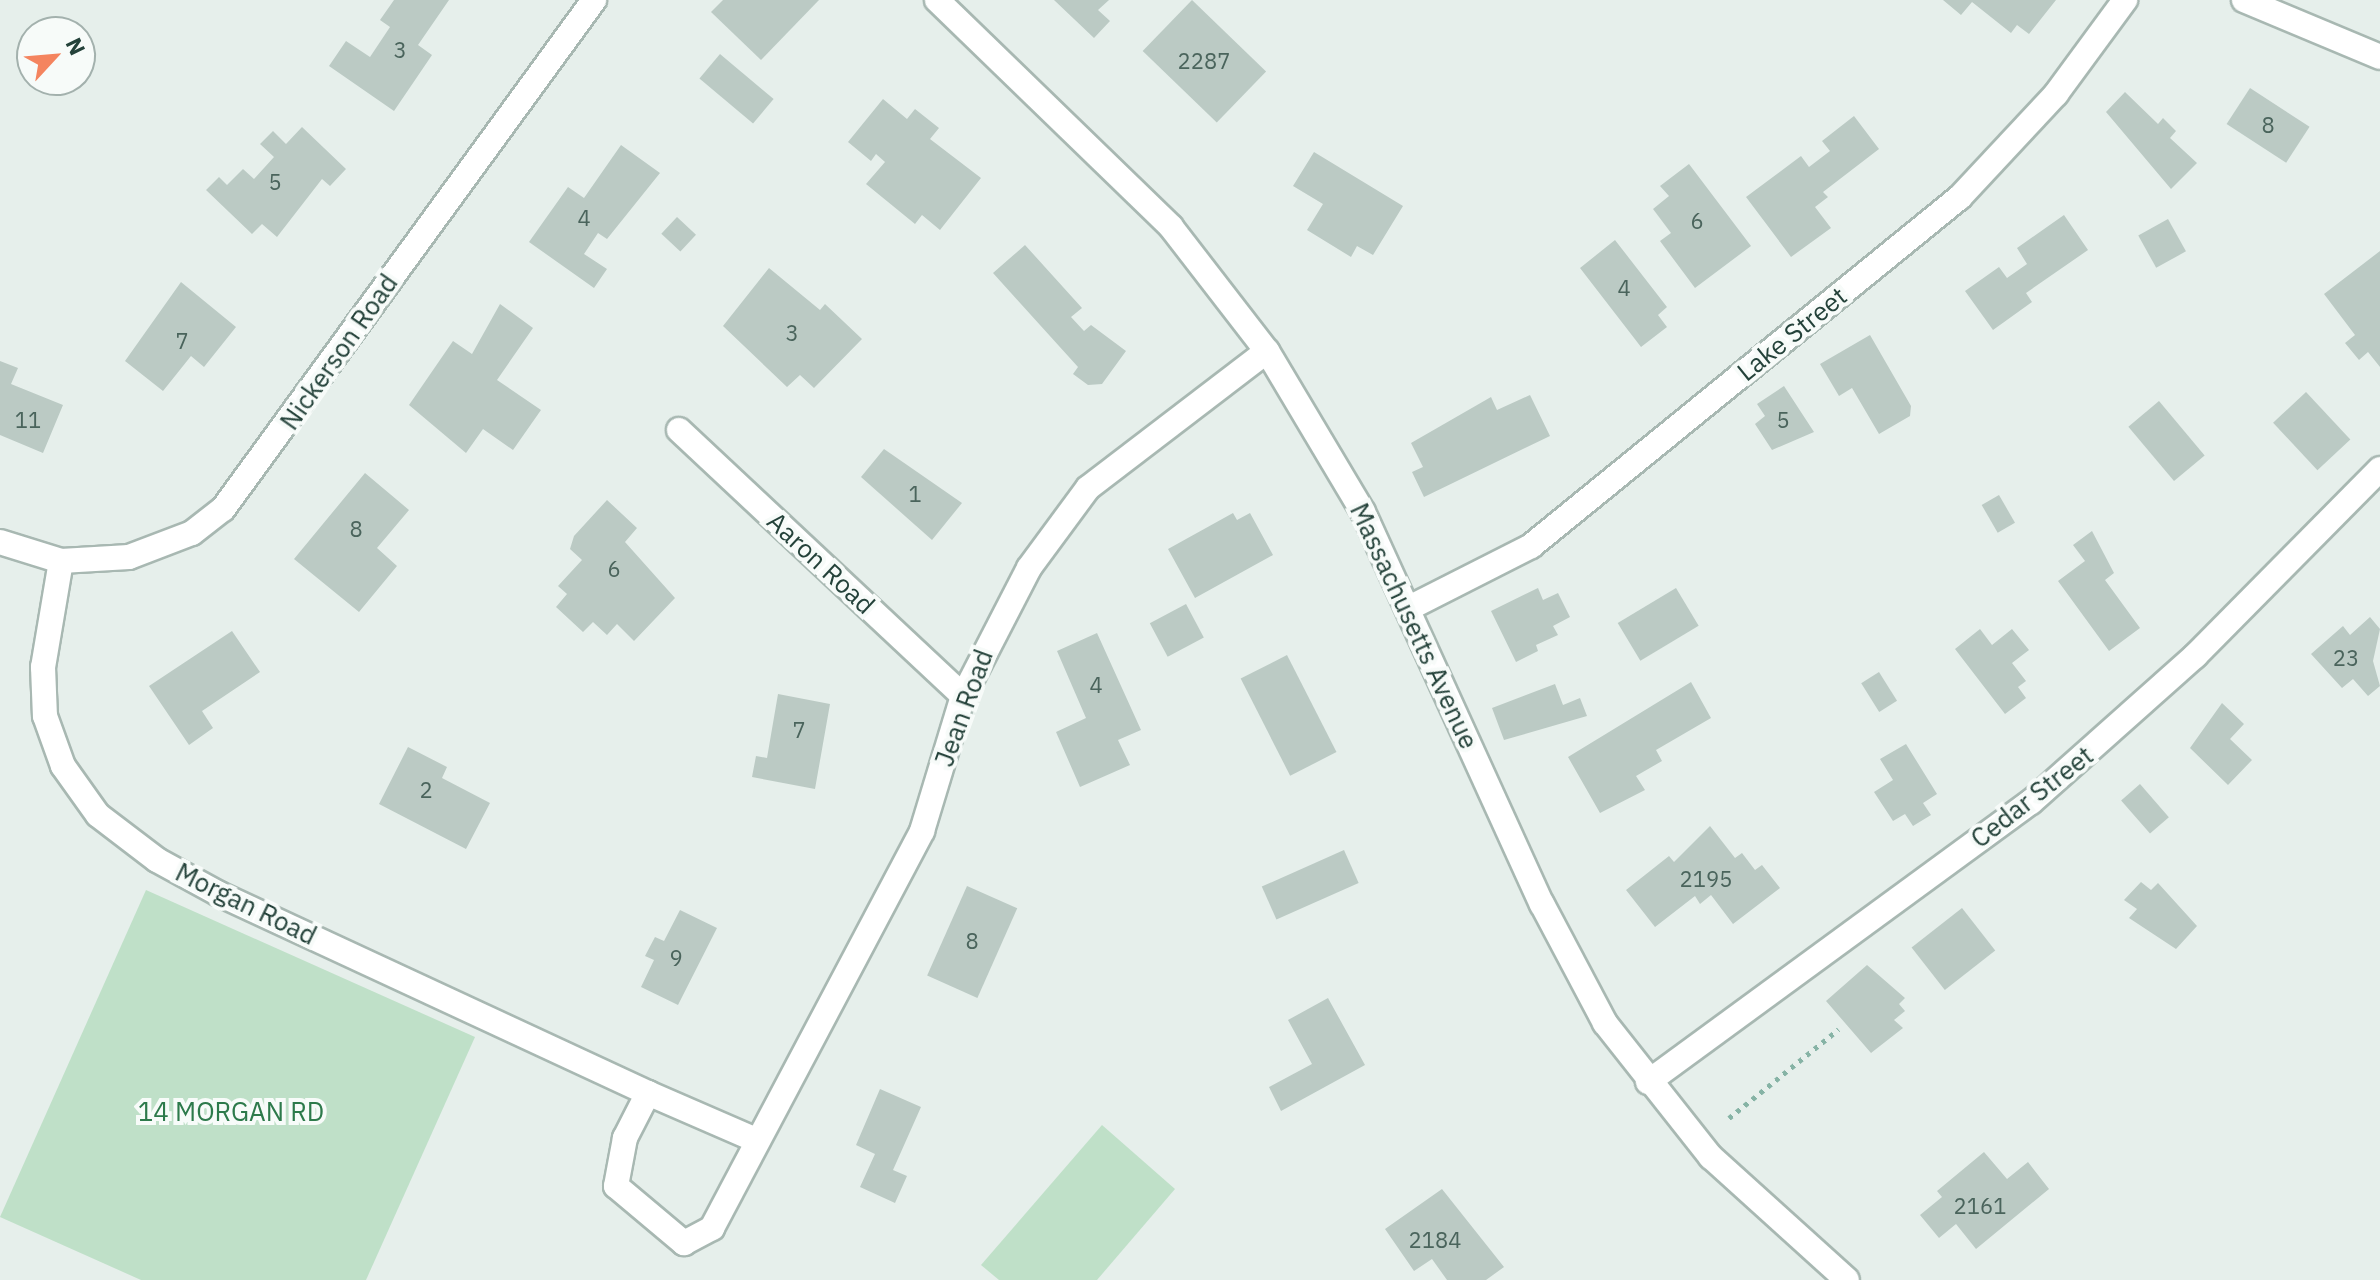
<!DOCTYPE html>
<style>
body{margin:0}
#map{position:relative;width:2380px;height:1280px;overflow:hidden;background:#e6efeb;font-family:"IBM Plex Sans",sans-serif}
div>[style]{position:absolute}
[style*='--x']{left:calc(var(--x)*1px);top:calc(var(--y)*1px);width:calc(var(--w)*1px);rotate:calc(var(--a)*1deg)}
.green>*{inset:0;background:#bfe0c8}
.building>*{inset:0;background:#bbcac4;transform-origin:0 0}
.path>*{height:5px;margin-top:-2.5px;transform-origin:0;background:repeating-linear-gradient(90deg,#86b3a5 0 4px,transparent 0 10px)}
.roads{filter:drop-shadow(2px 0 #a8b8b2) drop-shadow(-2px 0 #a8b8b2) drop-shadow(0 2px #a8b8b2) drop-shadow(0 -2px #a8b8b2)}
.street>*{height:24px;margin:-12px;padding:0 12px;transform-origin:12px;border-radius:12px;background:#fff}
.secondary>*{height:24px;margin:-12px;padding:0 12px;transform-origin:12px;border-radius:12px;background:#fff}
span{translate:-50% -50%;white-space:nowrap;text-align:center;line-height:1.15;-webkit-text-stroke:8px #f7fbf9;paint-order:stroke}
.number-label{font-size:22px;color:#4a645c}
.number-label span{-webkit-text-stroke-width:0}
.street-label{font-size:26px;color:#24423a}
.park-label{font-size:26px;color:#2d7a4b}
.north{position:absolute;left:16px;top:16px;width:80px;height:80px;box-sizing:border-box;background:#f7fbf9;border:2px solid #a3b1ad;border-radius:50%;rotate:64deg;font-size:22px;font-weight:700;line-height:32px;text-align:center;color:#24423a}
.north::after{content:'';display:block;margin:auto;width:28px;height:36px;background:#f4845f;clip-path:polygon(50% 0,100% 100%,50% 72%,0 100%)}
</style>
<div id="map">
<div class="green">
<div style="clip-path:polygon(146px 890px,475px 1037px,366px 1280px,141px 1280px,0 1217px)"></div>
<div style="clip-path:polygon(1102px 1125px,1175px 1189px,1097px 1280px,999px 1280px,981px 1265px)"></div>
</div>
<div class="building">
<div style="clip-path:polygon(394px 0,449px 0,418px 45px,432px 55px,394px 111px,329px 66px,346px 41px,370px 57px,390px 27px,380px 20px)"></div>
<div style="clip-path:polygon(723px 0,819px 0,761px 60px,711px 12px)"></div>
<div style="clip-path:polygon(1054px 0,1109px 0,1098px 10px,1110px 21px,1094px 38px)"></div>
<div style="left:1192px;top:0;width:103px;height:71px;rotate:44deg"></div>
<div style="clip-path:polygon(1943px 0,2056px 0,2029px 34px,2017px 25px,2011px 33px,1972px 2px,1961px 15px)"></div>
<div style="left:720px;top:54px;width:70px;height:32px;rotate:40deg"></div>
<div style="left:2250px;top:88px;width:71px;height:43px;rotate:33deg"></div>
<div style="clip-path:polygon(2125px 92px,2158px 124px,2163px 118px,2176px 131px,2170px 138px,2197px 163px,2171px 189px,2106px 112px)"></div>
<div style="clip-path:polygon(883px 99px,907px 119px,915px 109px,939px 128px,930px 139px,981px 178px,940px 230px,922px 215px,915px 224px,866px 184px,885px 162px,876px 154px,871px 161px,848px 142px)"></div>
<div style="clip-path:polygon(1854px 116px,1879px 149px,1823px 192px,1828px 197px,1815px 207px,1831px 228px,1791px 257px,1746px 197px,1801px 156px,1809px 167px,1830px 151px,1822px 141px)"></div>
<div style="clip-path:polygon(302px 127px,346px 169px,330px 186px,322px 179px,277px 237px,262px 224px,252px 234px,206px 190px,219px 177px,227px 185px,243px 169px,254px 179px,274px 157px,260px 144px,273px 131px,286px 144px)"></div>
<div style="clip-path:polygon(621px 145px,660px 173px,607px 239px,598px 233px,584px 254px,607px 269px,594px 288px,529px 242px,568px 187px,584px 198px)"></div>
<div style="clip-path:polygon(1314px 152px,1403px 206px,1373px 255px,1357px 246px,1351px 257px,1307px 230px,1323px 204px,1293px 186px)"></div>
<div style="clip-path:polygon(1689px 164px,1751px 246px,1695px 288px,1660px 241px,1671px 233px,1653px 209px,1669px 196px,1660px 186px)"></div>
<div style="clip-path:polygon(2064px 215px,2088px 250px,2026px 293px,2032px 302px,1993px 330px,1965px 291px,1999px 267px,2007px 278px,2027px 264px,2017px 248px)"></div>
<div style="left:677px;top:217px;width:26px;height:23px;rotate:43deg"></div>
<div style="left:2168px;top:219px;width:37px;height:34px;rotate:61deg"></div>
<div style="clip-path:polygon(1615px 240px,1667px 307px,1658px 315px,1667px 327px,1641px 347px,1580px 268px)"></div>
<div style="clip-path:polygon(1025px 245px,1082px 308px,1071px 317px,1084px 331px,1091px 325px,1126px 351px,1102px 384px,1088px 385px,1073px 374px,1078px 367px,993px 273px)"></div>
<div style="clip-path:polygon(2380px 251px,2380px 367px,2368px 352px,2359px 360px,2345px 343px,2355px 335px,2324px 294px)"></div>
<div style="clip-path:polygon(769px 268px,820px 310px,825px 304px,862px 339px,814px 388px,800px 375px,787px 387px,723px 326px)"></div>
<div style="clip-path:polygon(181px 282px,236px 327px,204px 367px,191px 356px,163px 391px,125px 361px)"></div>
<div style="clip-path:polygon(500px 304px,533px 328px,497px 380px,541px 410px,513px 450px,483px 429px,466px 453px,409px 405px,453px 341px,472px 354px)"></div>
<div style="clip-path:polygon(1870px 335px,1911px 406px,1910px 416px,1879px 434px,1852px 388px,1839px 396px,1820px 364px)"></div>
<div style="clip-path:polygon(0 361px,18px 368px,11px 384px,63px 405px,43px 453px,0 435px)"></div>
<div style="clip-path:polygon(1784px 386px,1814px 432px,1772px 450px,1755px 424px,1765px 416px,1757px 404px)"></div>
<div style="left:2306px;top:392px;width:65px;height:45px;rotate:47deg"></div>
<div style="clip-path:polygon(1530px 395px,1550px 436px,1424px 497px,1412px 472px,1423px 467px,1411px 443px,1491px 397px,1497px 410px)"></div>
<div style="left:2159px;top:401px;width:71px;height:40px;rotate:50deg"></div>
<div style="clip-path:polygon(884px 449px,962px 503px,932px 540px,861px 477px)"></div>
<div style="clip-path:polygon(365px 473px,409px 510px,377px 548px,397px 566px,359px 612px,294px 559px)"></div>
<div style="left:1999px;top:495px;width:32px;height:20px;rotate:60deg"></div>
<div style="clip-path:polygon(607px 500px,637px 528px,625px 542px,675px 598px,634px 641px,617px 624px,607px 635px,593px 622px,583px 632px,556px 607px,567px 594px,558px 586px,582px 560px,570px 549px,574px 536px)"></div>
<div style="clip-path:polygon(1233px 513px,1237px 520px,1250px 513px,1273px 555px,1195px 598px,1168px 549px)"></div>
<div style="clip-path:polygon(2092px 531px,2114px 573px,2105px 580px,2140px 628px,2109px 651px,2058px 581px,2085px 561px,2073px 545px)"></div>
<div style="clip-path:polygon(1538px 588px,1543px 600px,1558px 593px,1570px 617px,1553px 626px,1558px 635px,1536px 645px,1538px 651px,1516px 662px,1491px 611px)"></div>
<div style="left:1676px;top:588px;width:44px;height:68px;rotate:59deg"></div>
<div style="left:1186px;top:604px;width:38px;height:41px;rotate:62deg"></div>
<div style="clip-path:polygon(2370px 617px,2380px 629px,2373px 661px,2380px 686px,2368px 696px,2353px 679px,2342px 688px,2311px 654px,2343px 626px,2350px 635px)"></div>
<div style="clip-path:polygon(1980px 629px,1992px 645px,2012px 629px,2029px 650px,2012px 663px,2026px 681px,2018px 687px,2026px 698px,2005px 714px,1955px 649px)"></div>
<div style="clip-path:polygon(232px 631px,260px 672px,202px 711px,213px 728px,189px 745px,149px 686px)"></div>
<div style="clip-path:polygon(1097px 633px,1141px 730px,1118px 740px,1130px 765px,1080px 787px,1056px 732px,1086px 718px,1057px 651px)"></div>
<div style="left:1287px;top:655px;width:109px;height:52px;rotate:63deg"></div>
<div style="left:1879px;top:672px;width:34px;height:21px;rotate:58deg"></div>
<div style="clip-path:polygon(1691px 682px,1711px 718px,1656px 750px,1662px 761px,1636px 776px,1645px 790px,1600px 813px,1568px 757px)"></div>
<div style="clip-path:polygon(1555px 684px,1563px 705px,1580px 698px,1587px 716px,1504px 740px,1492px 708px)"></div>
<div style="clip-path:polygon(778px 694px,830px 704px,815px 789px,752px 777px,756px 756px,767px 758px)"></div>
<div style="clip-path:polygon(2222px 703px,2244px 724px,2230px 739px,2252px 760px,2228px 785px,2190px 748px)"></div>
<div style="clip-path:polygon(1906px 744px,1937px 794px,1923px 803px,1931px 815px,1913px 826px,1905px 814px,1893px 821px,1874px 792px,1893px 780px,1880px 759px)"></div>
<div style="clip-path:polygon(408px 747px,447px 767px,442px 778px,490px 803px,466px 849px,379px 804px)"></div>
<div style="left:2140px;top:784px;width:44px;height:25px;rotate:49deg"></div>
<div style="clip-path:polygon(1710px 826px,1735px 858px,1742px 853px,1755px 870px,1762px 865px,1780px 888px,1733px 924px,1711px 895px,1700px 904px,1695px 896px,1655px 927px,1626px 890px,1669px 856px,1674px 862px)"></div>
<div style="left:1344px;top:850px;width:36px;height:90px;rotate:66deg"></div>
<div style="clip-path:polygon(2141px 882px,2151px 890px,2158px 883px,2197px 926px,2176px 949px,2129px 918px,2137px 909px,2124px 900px)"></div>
<div style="left:967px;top:886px;width:55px;height:98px;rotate:24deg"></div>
<div style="left:1962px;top:908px;width:54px;height:64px;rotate:52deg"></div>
<div style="clip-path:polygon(680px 910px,717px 928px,678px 1005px,641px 987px,654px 960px,645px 956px,655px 937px,664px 941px)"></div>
<div style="clip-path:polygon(1867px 965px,1905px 998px,1899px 1004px,1905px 1011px,1894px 1020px,1903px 1028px,1871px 1053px,1826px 1001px)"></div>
<div style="clip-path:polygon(1328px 998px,1365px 1065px,1281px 1111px,1269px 1087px,1312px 1064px,1288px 1020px)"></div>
<div style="clip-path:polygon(880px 1089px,921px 1107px,893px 1170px,907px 1176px,895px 1203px,860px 1187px,875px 1154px,856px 1145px)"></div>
<div style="clip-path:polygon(1984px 1152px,2007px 1179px,2028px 1162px,2049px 1189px,1976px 1249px,1956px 1224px,1939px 1238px,1920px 1215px,1942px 1197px,1937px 1191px)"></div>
<div style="clip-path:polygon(1442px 1189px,1504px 1267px,1486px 1280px,1447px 1280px,1432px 1259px,1414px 1271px,1385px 1229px)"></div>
</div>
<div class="path">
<div style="--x:1729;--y:1118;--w:141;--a:-39"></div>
</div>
<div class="roads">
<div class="street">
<div style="--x:2244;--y:0;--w:147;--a:22.7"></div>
<div style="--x:679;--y:430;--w:389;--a:43.1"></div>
<div style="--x:0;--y:542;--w:64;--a:17.3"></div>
<div style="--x:61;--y:561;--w:68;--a:-3.4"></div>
<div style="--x:129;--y:557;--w:67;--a:-20.9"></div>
<div style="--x:192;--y:533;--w:39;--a:-38"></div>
<div style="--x:223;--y:509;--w:630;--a:-53.91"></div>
<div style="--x:61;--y:561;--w:108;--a:99.6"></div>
<div style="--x:43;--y:667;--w:49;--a:87.7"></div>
<div style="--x:45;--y:716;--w:53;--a:70.2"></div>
<div style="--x:63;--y:766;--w:60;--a:54.5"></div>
<div style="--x:98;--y:815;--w:74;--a:37.3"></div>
<div style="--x:157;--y:860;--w:71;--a:28.7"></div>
<div style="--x:219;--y:894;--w:473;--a:24.9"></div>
<div style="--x:1409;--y:608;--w:137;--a:-26.9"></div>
<div style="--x:1531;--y:546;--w:553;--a:-39.13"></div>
<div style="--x:1960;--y:197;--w:141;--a:-47"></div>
<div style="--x:2056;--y:94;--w:117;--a:-53.7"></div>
<div style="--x:1648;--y:1082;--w:474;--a:-36.2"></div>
<div style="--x:2031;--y:802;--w:220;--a:-41.7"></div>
<div style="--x:2195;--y:656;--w:263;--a:-45.3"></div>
<div style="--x:756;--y:1140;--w:118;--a:-156.5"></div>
<div style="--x:648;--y:1093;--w:51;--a:117.1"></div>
<div style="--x:625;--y:1138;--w:49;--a:100.6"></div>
<div style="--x:616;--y:1186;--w:89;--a:40"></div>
<div style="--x:684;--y:1243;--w:32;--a:-28"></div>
<div style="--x:712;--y:1228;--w:449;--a:-62.1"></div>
<div style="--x:922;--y:831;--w:141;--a:-73.1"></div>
<div style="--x:963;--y:696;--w:144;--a:-62.7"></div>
<div style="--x:1029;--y:568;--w:99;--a:-53.6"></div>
<div style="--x:1088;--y:488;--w:225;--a:-37.4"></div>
</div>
<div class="secondary">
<div style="--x:937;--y:0;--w:326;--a:44.1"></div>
<div style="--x:1171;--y:227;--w:157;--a:52.3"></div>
<div style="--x:1267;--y:351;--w:187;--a:59.2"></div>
<div style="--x:1363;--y:512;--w:431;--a:65.5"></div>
<div style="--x:1542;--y:904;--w:135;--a:62.1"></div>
<div style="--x:1605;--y:1023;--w:171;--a:51.7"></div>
<div style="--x:1711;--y:1157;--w:183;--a:42.1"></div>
</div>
</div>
<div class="number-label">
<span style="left:400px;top:50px">3</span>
<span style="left:1204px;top:61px">2287</span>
<span style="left:2268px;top:125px">8</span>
<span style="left:275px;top:182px">5</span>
<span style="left:584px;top:218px">4</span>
<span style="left:1697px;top:221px">6</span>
<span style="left:1624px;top:288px">4</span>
<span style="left:792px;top:333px">3</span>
<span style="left:182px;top:341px">7</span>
<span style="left:28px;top:420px">11</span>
<span style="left:1783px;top:420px">5</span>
<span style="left:915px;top:494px">1</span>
<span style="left:356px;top:529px">8</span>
<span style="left:614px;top:569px">6</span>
<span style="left:2346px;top:658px">23</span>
<span style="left:1096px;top:685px">4</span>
<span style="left:799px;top:730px">7</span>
<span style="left:426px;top:790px">2</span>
<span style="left:1706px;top:879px">2195</span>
<span style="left:972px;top:941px">8</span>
<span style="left:676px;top:958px">9</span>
<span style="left:1980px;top:1206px">2161</span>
<span style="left:1435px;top:1240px">2184</span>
</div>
<div class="street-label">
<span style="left:1792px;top:334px;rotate:-39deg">Lake Street</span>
<span style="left:339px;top:352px;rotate:-55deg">Nickerson Road</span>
<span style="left:821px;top:563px;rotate:43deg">Aaron Road</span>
<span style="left:1414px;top:626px;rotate:65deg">Massachusetts Avenue</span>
<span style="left:964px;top:708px;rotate:-70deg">Jean Road</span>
<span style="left:2032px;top:797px;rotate:-38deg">Cedar Street</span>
<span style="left:246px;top:904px;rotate:26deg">Morgan Road</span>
</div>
<div class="park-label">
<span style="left:231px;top:1112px">14 MORGAN RD</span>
</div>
<div class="north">N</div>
</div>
